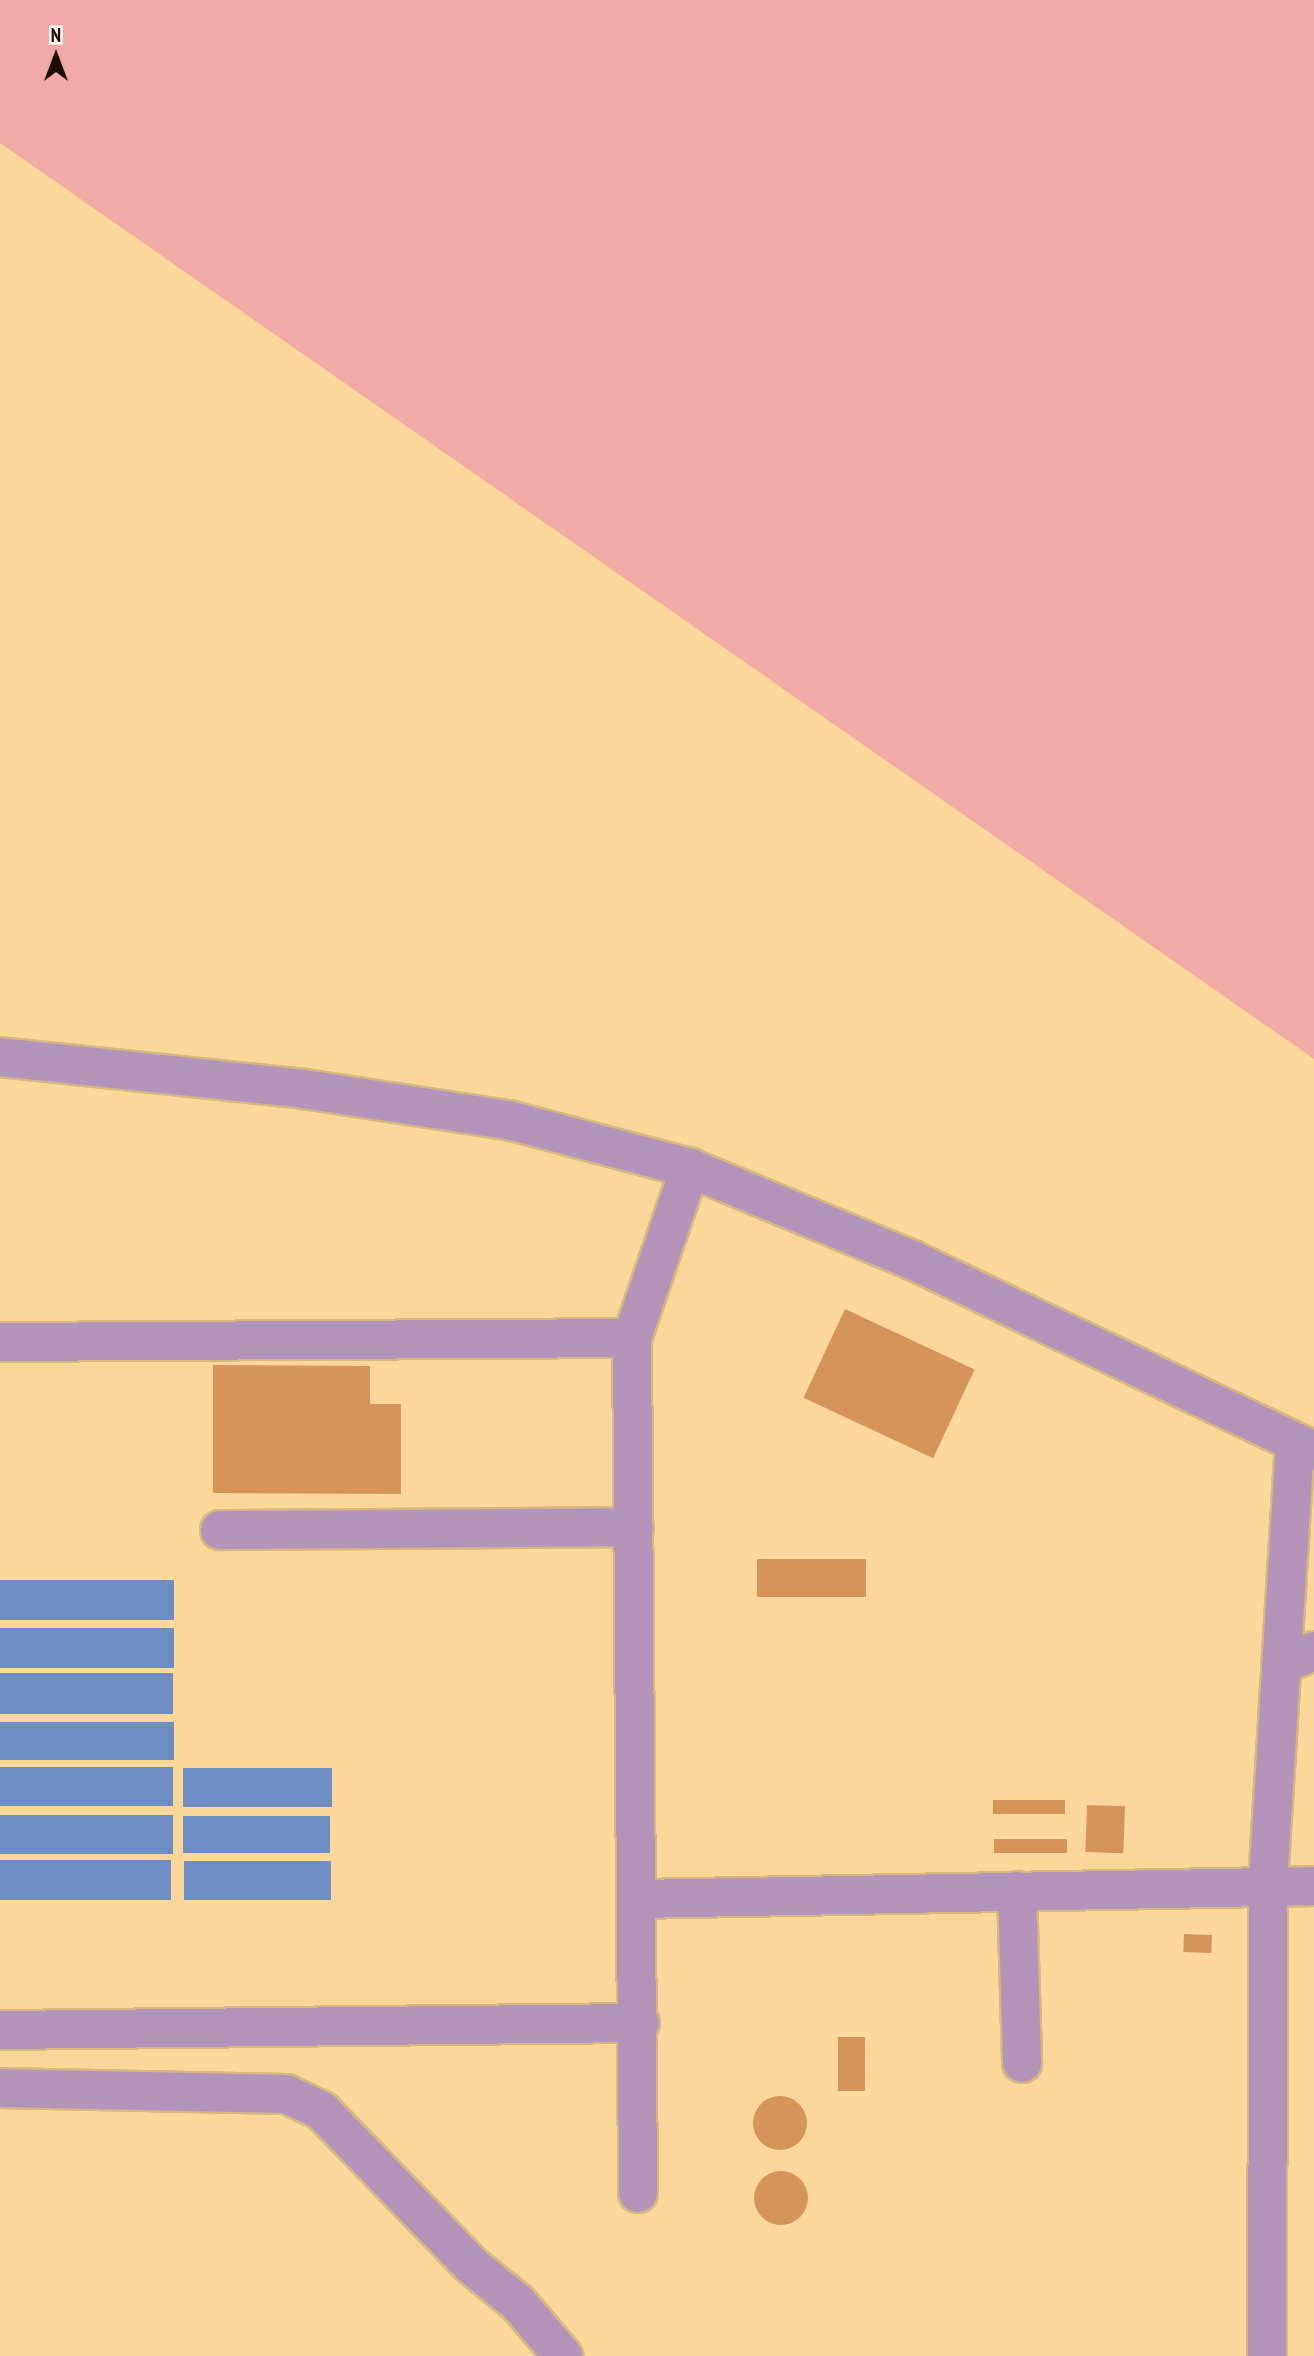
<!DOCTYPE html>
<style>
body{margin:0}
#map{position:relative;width:1314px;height:2356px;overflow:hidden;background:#fbd89a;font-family:"PT Sans Narrow",sans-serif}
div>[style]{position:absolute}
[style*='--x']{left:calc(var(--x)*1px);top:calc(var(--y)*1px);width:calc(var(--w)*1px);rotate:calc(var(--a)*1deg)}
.green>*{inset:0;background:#f2aaa7}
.water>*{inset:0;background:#6e8dc3;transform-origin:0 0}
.building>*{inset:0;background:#d69459;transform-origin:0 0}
.round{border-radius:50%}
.roads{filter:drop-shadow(2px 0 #d7b881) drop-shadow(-2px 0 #d7b881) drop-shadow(0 2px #d7b881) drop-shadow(0 -2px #d7b881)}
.minor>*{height:38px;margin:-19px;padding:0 19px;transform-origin:19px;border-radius:19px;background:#b594bb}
span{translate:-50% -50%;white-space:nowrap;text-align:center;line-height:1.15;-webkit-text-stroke:6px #fefefe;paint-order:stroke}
.north{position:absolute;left:21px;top:21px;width:70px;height:70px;-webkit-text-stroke:5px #fefefe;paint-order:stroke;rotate:0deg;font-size:19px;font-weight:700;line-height:28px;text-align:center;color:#1a0d00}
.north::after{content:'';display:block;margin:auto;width:24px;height:32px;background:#1a0d00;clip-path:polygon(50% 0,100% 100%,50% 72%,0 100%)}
</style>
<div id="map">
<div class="green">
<div style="clip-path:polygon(0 0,1314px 0,1314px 1059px,0 143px)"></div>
</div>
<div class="water">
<div style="left:0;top:1580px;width:174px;height:40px"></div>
<div style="left:0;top:1628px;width:174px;height:40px"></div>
<div style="left:0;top:1673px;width:173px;height:41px"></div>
<div style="left:0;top:1722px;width:174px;height:38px"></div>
<div style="left:0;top:1767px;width:173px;height:39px"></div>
<div style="left:183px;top:1768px;width:149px;height:39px"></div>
<div style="left:0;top:1815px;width:173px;height:39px"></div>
<div style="left:183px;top:1816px;width:147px;height:37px"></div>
<div style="left:0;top:1860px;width:171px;height:40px"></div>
<div style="left:184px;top:1861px;width:147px;height:39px"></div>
</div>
<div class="building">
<div style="left:845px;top:1309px;width:143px;height:98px;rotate:25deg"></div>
<div style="clip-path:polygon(213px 1365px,370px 1366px,370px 1404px,401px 1404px,401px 1494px,213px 1493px)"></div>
<div style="left:757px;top:1559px;width:109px;height:38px"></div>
<div style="left:993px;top:1800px;width:72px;height:14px"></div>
<div style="left:1087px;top:1805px;width:38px;height:47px;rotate:2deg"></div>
<div style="left:994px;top:1839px;width:73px;height:14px"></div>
<div style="left:1184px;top:1934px;width:28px;height:18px;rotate:2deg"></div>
<div style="left:838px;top:2037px;width:27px;height:54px"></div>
<div class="round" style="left:753px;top:2096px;width:54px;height:54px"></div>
<div class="round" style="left:754px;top:2171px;width:54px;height:54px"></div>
</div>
<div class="roads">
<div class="minor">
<div style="--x:0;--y:1057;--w:306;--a:6"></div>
<div style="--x:304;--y:1089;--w:210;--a:8.7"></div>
<div style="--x:512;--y:1121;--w:184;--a:14.8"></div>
<div style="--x:690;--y:1168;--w:240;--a:22.5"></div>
<div style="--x:912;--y:1260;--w:445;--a:25.4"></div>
<div style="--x:0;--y:1342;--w:632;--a:-0.36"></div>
<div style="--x:1295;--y:1442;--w:446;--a:93.5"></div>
<div style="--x:1268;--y:1887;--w:46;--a:-1.2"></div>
<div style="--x:220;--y:1530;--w:414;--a:-0.4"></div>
<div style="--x:1281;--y:1665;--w:36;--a:-23"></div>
<div style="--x:1017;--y:1891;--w:172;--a:88.3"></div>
<div style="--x:638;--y:1899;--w:630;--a:-1.09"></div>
<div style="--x:1268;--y:1887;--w:469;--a:90.1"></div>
<div style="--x:0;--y:2030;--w:640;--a:-0.63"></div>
<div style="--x:0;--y:2088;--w:286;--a:1.2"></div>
<div style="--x:286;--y:2094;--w:40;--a:25"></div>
<div style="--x:322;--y:2111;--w:214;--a:45.9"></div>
<div style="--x:471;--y:2265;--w:60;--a:39"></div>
<div style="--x:518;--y:2303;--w:70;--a:49.7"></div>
<div style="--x:638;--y:2193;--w:855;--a:-90.4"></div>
<div style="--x:632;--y:1338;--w:180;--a:-71.2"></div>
</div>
</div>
<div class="north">N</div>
</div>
